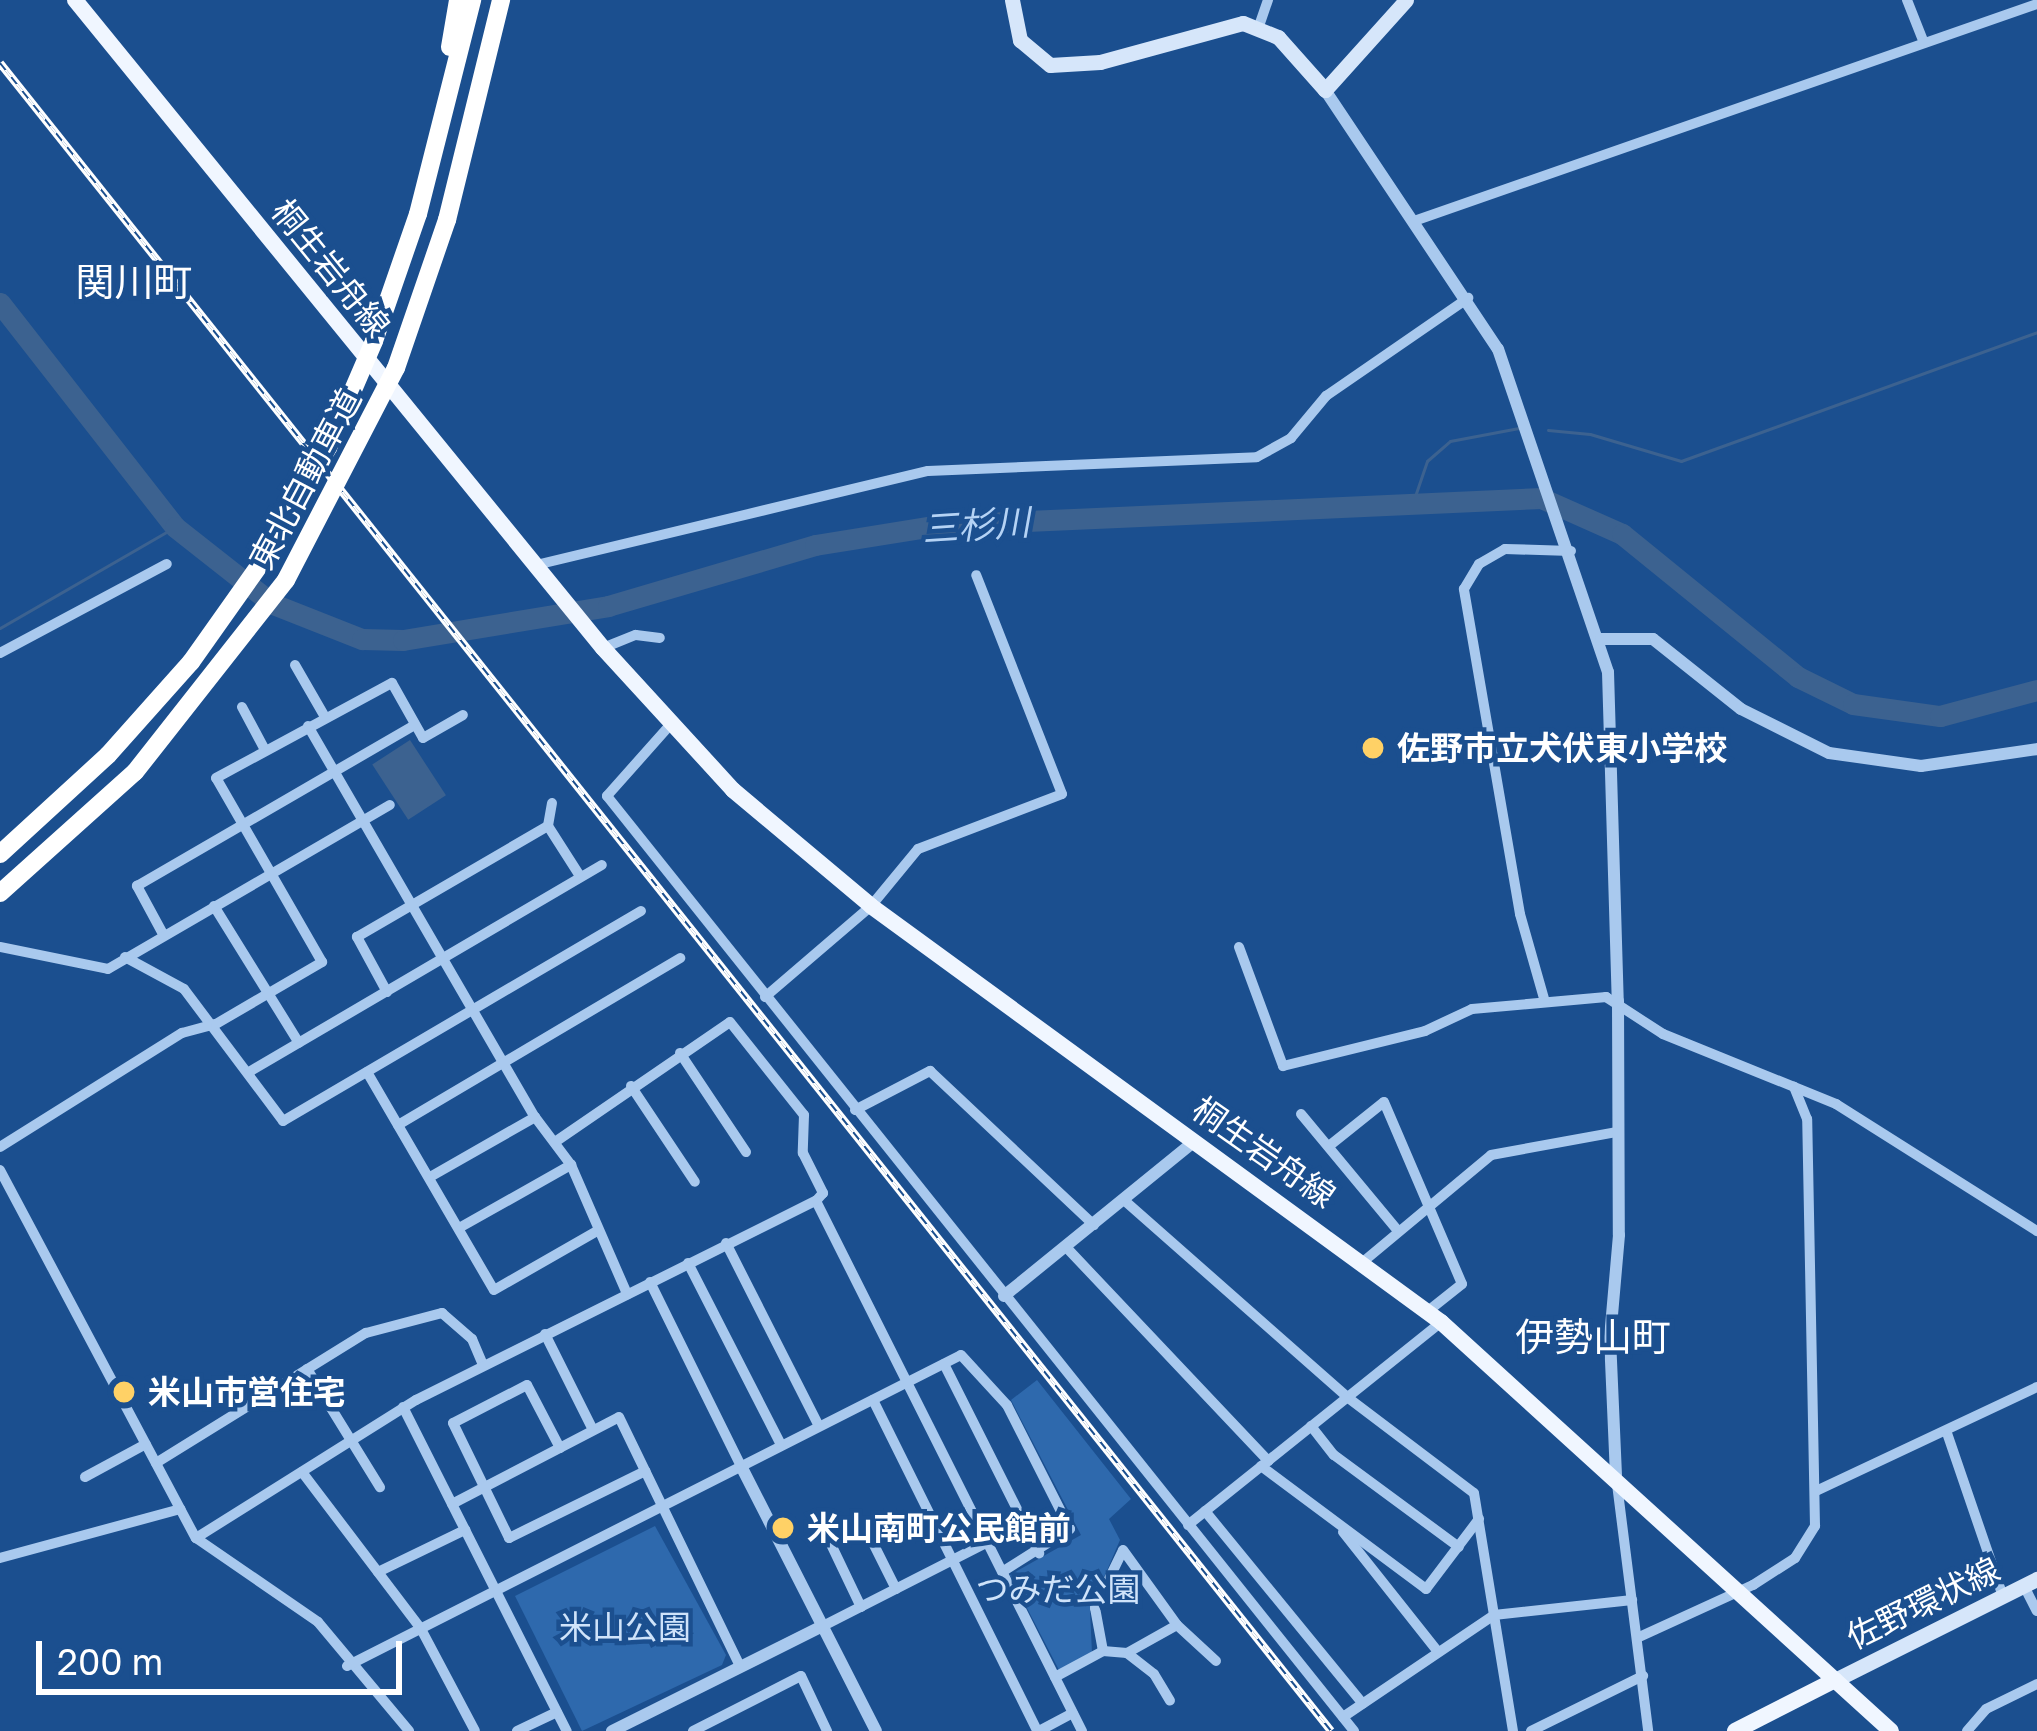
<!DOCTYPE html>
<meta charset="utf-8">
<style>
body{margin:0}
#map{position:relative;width:2037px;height:1731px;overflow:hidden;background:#1b4f8f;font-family:"Golos Text","Noto Sans JP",sans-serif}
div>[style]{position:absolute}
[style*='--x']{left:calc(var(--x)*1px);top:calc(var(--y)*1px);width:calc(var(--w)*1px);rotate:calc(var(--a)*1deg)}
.green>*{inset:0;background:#2e69ad}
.water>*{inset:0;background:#3c6290;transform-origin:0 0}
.stream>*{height:3px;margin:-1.5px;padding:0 1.5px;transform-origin:1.5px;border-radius:1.5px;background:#3c6290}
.river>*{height:21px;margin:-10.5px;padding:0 10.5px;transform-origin:10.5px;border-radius:10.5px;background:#3c6290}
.minor>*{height:10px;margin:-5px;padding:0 5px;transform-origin:5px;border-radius:5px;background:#a9c9ee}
.tertiary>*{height:12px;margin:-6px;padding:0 6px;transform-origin:6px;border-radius:6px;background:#a9c9ee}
.secondary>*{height:15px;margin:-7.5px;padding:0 7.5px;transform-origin:7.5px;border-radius:7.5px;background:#d6e6fa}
.primary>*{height:16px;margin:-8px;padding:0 8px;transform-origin:8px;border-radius:8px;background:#f0f6ff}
.motorway>*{height:18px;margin:-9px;padding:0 9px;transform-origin:9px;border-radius:9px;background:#fff}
.rail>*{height:8px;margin-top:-4px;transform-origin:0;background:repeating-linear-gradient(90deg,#1b4f8f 0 9px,#fff 0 18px);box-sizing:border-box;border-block:3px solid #fff}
.motorway-bridge>*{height:18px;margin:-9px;padding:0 9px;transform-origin:9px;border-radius:9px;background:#fff}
.dots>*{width:33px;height:33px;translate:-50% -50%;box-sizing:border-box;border:6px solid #1b4f8f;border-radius:50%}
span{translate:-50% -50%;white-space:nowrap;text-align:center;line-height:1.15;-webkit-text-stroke:9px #1b4f8f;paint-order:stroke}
.street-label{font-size:33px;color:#fff}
.poi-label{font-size:33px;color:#fff;font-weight:700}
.left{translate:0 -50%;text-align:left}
.park-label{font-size:33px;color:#cfe3fa}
.water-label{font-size:36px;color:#b5d3f5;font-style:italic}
.quarter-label{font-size:39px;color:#fff}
.scale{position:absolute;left:36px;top:1641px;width:366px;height:54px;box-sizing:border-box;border:6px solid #fff;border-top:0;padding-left:15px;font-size:36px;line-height:42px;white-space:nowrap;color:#fff;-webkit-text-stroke:9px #1b4f8f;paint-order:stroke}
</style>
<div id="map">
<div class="green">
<div style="clip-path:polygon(1037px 1380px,1131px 1499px,1109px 1519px,1120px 1540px,1090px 1610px,1092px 1653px,1059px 1670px,1010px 1575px,1081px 1535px,1011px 1400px)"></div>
<div style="clip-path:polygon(655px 1526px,726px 1655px,722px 1665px,582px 1731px,515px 1596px)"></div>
</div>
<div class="water">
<div style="left:410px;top:740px;width:66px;height:45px;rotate:57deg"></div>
</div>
<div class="stream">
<div style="--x:1548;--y:430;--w:42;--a:5.4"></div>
<div style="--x:1590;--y:434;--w:95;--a:16.5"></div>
<div style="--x:1681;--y:461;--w:379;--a:-19.9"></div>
<div style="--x:1413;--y:502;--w:43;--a:-71.1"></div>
<div style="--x:1427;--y:461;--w:30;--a:-41"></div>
<div style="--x:1450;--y:441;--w:70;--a:-10.7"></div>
<div style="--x:0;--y:628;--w:202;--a:-30"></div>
</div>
<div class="river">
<div style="--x:0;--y:303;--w:284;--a:52"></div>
<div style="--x:175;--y:527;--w:125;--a:38.2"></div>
<div style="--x:273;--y:604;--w:96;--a:21.5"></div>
<div style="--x:362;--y:639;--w:41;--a:1.4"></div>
<div style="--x:403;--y:640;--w:208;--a:-9.4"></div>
<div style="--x:608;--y:606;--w:216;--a:-16.4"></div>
<div style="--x:815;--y:545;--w:127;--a:-9.1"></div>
<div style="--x:940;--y:525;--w:602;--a:-2.57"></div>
<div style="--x:1541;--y:498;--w:89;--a:24"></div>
<div style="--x:1622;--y:534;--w:227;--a:39.1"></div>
<div style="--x:1798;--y:677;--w:61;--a:26.1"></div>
<div style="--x:1853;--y:704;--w:88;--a:7.9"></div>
<div style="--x:1940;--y:716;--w:100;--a:-15"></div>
</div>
<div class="minor">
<div style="--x:1907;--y:0;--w:46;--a:68.4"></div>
<div style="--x:1259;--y:26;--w:28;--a:-71"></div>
<div style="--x:1417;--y:220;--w:657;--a:-19.21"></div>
<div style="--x:536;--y:565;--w:403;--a:-13.5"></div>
<div style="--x:928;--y:471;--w:329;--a:-2.4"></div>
<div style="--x:1257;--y:457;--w:39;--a:-29"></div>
<div style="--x:1291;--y:438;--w:55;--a:-50.2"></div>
<div style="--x:1326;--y:396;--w:173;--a:-34.6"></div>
<div style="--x:603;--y:648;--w:35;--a:-22"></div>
<div style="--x:636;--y:635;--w:24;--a:7"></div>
<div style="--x:0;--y:653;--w:189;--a:-28.1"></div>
<div style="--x:295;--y:665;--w:60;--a:60"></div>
<div style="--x:242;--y:707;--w:49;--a:61.9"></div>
<div style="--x:670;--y:725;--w:95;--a:131.6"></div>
<div style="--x:607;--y:796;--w:1197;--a:51.38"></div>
<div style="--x:308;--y:726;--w:452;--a:59.9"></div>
<div style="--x:535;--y:1117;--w:60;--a:53.1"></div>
<div style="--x:571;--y:1165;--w:141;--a:66.5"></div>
<div style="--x:552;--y:803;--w:23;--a:100"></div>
<div style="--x:548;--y:826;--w:59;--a:57.4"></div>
<div style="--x:214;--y:906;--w:161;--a:58.2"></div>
<div style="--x:163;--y:934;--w:55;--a:-118.4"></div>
<div style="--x:137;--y:886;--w:321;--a:-30.1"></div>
<div style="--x:0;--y:947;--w:110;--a:11.5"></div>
<div style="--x:108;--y:969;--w:326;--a:-30.2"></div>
<div style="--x:1239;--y:947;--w:127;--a:69.7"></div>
<div style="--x:1283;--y:1066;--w:146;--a:-13.8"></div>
<div style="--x:1425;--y:1031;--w:52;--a:-25.1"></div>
<div style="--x:1472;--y:1009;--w:135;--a:-5.1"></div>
<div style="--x:1606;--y:997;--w:68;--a:33"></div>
<div style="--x:1663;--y:1034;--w:187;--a:22"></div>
<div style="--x:1836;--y:1104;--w:238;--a:32.3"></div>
<div style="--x:125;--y:957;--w:67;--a:28.5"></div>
<div style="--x:184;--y:989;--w:165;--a:53.1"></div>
<div style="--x:283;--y:1121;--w:415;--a:-30.4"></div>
<div style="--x:387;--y:992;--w:63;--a:-118.6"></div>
<div style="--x:357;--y:937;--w:221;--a:-30.2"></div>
<div style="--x:765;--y:997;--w:140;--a:-40.6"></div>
<div style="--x:871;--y:906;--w:74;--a:-50.5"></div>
<div style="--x:918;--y:849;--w:154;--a:-20.9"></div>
<div style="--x:1062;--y:794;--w:235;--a:-111.4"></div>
<div style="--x:1545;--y:1002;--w:91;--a:-105.9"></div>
<div style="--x:1520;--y:914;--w:330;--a:-99.8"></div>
<div style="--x:1464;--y:589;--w:29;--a:-59"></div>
<div style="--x:1479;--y:564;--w:30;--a:-30"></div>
<div style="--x:1505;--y:549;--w:66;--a:1.7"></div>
<div style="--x:680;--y:1053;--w:119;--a:56.3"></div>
<div style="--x:249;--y:1072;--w:409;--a:-30.4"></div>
<div style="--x:367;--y:1072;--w:252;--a:59.8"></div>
<div style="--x:494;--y:1290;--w:119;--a:-29.8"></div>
<div style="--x:631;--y:1086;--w:115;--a:56.3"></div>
<div style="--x:855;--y:1110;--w:85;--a:-27.5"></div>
<div style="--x:930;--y:1071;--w:225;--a:43.2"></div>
<div style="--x:1301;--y:1114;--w:152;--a:50.3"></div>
<div style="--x:398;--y:1125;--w:328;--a:-30.6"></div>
<div style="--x:555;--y:1142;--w:212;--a:-34.4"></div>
<div style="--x:730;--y:1022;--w:119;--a:51.5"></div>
<div style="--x:804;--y:1115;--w:38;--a:92"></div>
<div style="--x:803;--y:1153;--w:45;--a:63.4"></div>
<div style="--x:823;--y:1193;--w:11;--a:131"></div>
<div style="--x:816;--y:1201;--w:593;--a:63.35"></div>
<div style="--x:1329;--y:1146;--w:70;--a:-38.7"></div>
<div style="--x:1384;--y:1102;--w:198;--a:66.8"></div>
<div style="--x:1462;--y:1284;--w:43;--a:141.5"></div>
<div style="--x:0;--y:1147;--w:215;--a:-32.1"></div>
<div style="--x:182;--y:1033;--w:35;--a:-15"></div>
<div style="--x:216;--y:1024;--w:123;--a:-30.3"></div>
<div style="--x:322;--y:962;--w:212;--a:-119.9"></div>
<div style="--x:216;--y:778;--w:200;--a:-28.4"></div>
<div style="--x:392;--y:683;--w:63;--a:60.6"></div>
<div style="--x:423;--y:738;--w:46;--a:-29.9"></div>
<div style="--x:0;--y:1170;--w:417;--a:62"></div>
<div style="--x:196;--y:1538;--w:148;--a:34.5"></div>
<div style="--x:318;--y:1622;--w:142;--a:50.1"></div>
<div style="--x:430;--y:1177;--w:121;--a:-29.7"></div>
<div style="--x:1125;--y:1201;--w:296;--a:41.4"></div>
<div style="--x:1347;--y:1397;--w:159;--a:37.1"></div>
<div style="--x:1474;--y:1493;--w:241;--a:80.7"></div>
<div style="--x:459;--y:1228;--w:129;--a:-29.4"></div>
<div style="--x:726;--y:1243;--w:205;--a:63.1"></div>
<div style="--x:1065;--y:1246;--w:296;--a:46.6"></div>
<div style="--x:1364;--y:1261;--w:165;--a:-39.8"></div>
<div style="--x:1491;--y:1155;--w:127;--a:-10.4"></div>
<div style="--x:688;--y:1263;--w:204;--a:62.9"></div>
<div style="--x:650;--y:1282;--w:205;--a:63.7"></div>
<div style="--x:545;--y:1334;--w:107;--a:63.4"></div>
<div style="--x:944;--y:1364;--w:212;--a:63.3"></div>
<div style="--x:307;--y:1369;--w:139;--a:58.3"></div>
<div style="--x:873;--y:1400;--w:369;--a:63.6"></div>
<div style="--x:403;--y:1407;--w:363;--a:63.2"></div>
<div style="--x:1311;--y:1426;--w:37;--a:52"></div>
<div style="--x:1334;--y:1455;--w:155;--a:36.4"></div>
<div style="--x:1947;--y:1433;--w:173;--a:71.1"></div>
<div style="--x:560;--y:1448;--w:71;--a:-117.6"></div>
<div style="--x:527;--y:1385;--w:83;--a:152.8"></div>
<div style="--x:453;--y:1423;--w:128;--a:64"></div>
<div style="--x:509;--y:1538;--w:152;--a:-26.2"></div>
<div style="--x:156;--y:1463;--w:247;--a:-31.8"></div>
<div style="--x:366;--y:1333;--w:79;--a:-14.7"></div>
<div style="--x:442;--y:1313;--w:40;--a:41"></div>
<div style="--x:472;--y:1339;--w:28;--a:67"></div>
<div style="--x:1261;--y:1466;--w:206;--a:36.7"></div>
<div style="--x:1426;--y:1589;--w:88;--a:-52.9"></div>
<div style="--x:302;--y:1472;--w:197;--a:52.8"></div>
<div style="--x:421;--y:1629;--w:115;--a:62.1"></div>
<div style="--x:85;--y:1477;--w:69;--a:-28.4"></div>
<div style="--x:1617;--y:1484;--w:249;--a:82.8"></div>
<div style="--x:1816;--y:1491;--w:244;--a:-25.2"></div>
<div style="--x:452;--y:1504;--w:188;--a:-27.5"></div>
<div style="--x:619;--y:1417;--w:277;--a:64.1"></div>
<div style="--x:1205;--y:1511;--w:249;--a:50.7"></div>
<div style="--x:1188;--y:1525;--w:324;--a:-38.7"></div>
<div style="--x:1343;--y:1532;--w:153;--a:51.6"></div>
<div style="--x:196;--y:1538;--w:260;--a:-32.1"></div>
<div style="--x:416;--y:1400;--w:447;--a:-26.5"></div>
<div style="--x:0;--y:1558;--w:187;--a:-15.2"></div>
<div style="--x:378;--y:1572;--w:97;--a:-25.8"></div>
<div style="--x:2024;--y:1586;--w:28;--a:63"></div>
<div style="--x:861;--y:1607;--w:76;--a:-115.6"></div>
<div style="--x:828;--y:1538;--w:31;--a:-32"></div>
<div style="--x:854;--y:1522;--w:8;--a:-7"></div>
<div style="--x:862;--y:1521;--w:76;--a:63.4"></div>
<div style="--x:823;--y:1626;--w:185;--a:-27"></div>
<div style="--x:1637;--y:1638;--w:128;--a:-24.6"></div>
<div style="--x:1753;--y:1585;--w:50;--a:-32.7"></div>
<div style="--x:1795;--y:1558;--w:38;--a:-58"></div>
<div style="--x:1815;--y:1526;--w:407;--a:-91.1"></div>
<div style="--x:1807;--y:1119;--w:35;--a:-112"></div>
<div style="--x:1103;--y:1651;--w:44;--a:-100.5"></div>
<div style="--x:1095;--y:1608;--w:64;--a:-64.2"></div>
<div style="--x:1123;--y:1550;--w:92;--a:54.2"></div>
<div style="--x:1177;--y:1625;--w:53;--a:42.7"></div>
<div style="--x:1127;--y:1653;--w:57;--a:-29.2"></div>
<div style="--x:347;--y:1666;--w:688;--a:-26.86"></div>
<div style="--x:961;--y:1355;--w:68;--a:47.4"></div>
<div style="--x:1007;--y:1405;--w:139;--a:63.1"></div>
<div style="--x:1070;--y:1529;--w:80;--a:147.7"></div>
<div style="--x:1055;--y:1677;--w:55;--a:-28.4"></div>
<div style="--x:1103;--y:1651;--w:24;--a:5"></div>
<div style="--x:1127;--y:1653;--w:34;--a:38"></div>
<div style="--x:1154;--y:1674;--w:31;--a:59"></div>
<div style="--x:1343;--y:1717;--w:182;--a:-34"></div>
<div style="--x:1494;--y:1615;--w:139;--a:-6.2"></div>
<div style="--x:517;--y:1731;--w:44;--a:-25.4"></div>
<div style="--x:693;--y:1731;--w:121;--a:-27"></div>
<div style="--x:801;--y:1676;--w:61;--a:64.7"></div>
<div style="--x:1039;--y:1731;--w:38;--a:-28"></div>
<div style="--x:1531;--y:1731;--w:125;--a:-26.2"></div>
<div style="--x:1967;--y:1731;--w:29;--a:-49"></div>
<div style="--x:1986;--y:1709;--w:57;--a:-26.1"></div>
</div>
<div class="tertiary">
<div style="--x:1325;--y:90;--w:311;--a:56.3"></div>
<div style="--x:1498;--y:349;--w:341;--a:71.2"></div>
<div style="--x:1608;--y:672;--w:329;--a:88.3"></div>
<div style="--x:1618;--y:1001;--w:234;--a:89.8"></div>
<div style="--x:1619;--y:1235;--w:103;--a:95"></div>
<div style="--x:1610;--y:1338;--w:137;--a:87.5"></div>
<div style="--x:1601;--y:639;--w:52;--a:0"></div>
<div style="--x:1653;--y:639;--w:112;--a:38.5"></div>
<div style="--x:1741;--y:709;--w:98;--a:26.6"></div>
<div style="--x:1829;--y:753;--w:93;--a:8"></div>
<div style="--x:1921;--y:766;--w:117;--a:-8.3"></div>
<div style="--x:1004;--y:1296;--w:246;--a:-39.1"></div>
<div style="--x:741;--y:1466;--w:297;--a:63"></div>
<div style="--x:612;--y:1731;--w:236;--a:-26.5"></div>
</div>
<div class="secondary">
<div style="--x:1012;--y:0;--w:41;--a:78.7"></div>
<div style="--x:1020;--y:40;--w:39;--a:40"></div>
<div style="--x:1050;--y:65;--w:50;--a:-3.4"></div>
<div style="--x:1100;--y:62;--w:148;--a:-15.3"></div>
<div style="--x:1243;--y:23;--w:38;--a:22"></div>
<div style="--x:1278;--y:37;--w:71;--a:48.4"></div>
<div style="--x:1325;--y:90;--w:121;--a:-48"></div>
<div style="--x:1835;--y:1680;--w:226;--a:-26.6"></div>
</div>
<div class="primary">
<div style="--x:75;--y:0;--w:836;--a:50.83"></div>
<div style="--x:603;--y:648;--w:193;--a:47.5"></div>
<div style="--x:733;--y:790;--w:180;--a:40"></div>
<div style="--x:871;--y:906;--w:706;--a:36.12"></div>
<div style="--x:1441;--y:1322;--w:608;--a:42.27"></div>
<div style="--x:1735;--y:1731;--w:112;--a:-27"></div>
</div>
<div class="motorway">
<div style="--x:450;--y:47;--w:48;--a:-80.3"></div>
<div style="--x:374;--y:341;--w:134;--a:-70.9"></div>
<div style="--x:418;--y:214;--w:221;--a:-75.8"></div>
<div style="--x:396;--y:368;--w:157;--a:-71"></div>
<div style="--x:447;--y:220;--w:227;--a:-76.2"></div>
<div style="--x:0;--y:854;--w:147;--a:-42.5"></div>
<div style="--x:0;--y:893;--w:181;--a:-41.9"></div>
</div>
<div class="rail">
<div style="--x:0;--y:63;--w:2134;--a:51.41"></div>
</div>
<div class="motorway-bridge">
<div style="--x:108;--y:755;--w:125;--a:-48.3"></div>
<div style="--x:191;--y:662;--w:121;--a:-54.7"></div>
<div style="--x:261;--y:563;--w:133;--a:-59.8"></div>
<div style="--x:328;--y:448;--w:116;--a:-66.7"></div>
<div style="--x:135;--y:772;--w:244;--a:-51.8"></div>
<div style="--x:286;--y:580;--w:239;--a:-62.6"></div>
</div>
<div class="dots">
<div style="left:1373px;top:748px;background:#ffd166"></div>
<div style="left:124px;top:1392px;background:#ffd166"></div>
<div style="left:783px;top:1528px;background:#ffd166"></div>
</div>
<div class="street-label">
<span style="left:331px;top:268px;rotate:51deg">桐生岩舟線</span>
<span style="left:305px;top:479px;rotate:-62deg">東北自動車道</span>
<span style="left:1264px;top:1152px;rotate:35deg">桐生岩舟線</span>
<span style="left:1923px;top:1603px;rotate:-26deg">佐野環状線</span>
</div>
<div class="poi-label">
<span class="left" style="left:1397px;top:748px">佐野市立犬伏東小学校</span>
<span class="left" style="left:148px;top:1392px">米山市営住宅</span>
<span class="left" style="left:807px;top:1528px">米山南町公民館前</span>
</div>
<div class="park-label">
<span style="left:1058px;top:1589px">つみだ公園</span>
<span style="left:625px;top:1627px">米山公園</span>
</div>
<div class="water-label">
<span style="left:976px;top:525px;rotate:-4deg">三杉川</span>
</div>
<div class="quarter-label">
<span style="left:134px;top:282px">関川町</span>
<span style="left:1593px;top:1337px">伊勢山町</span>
</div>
<div class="scale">200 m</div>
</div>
